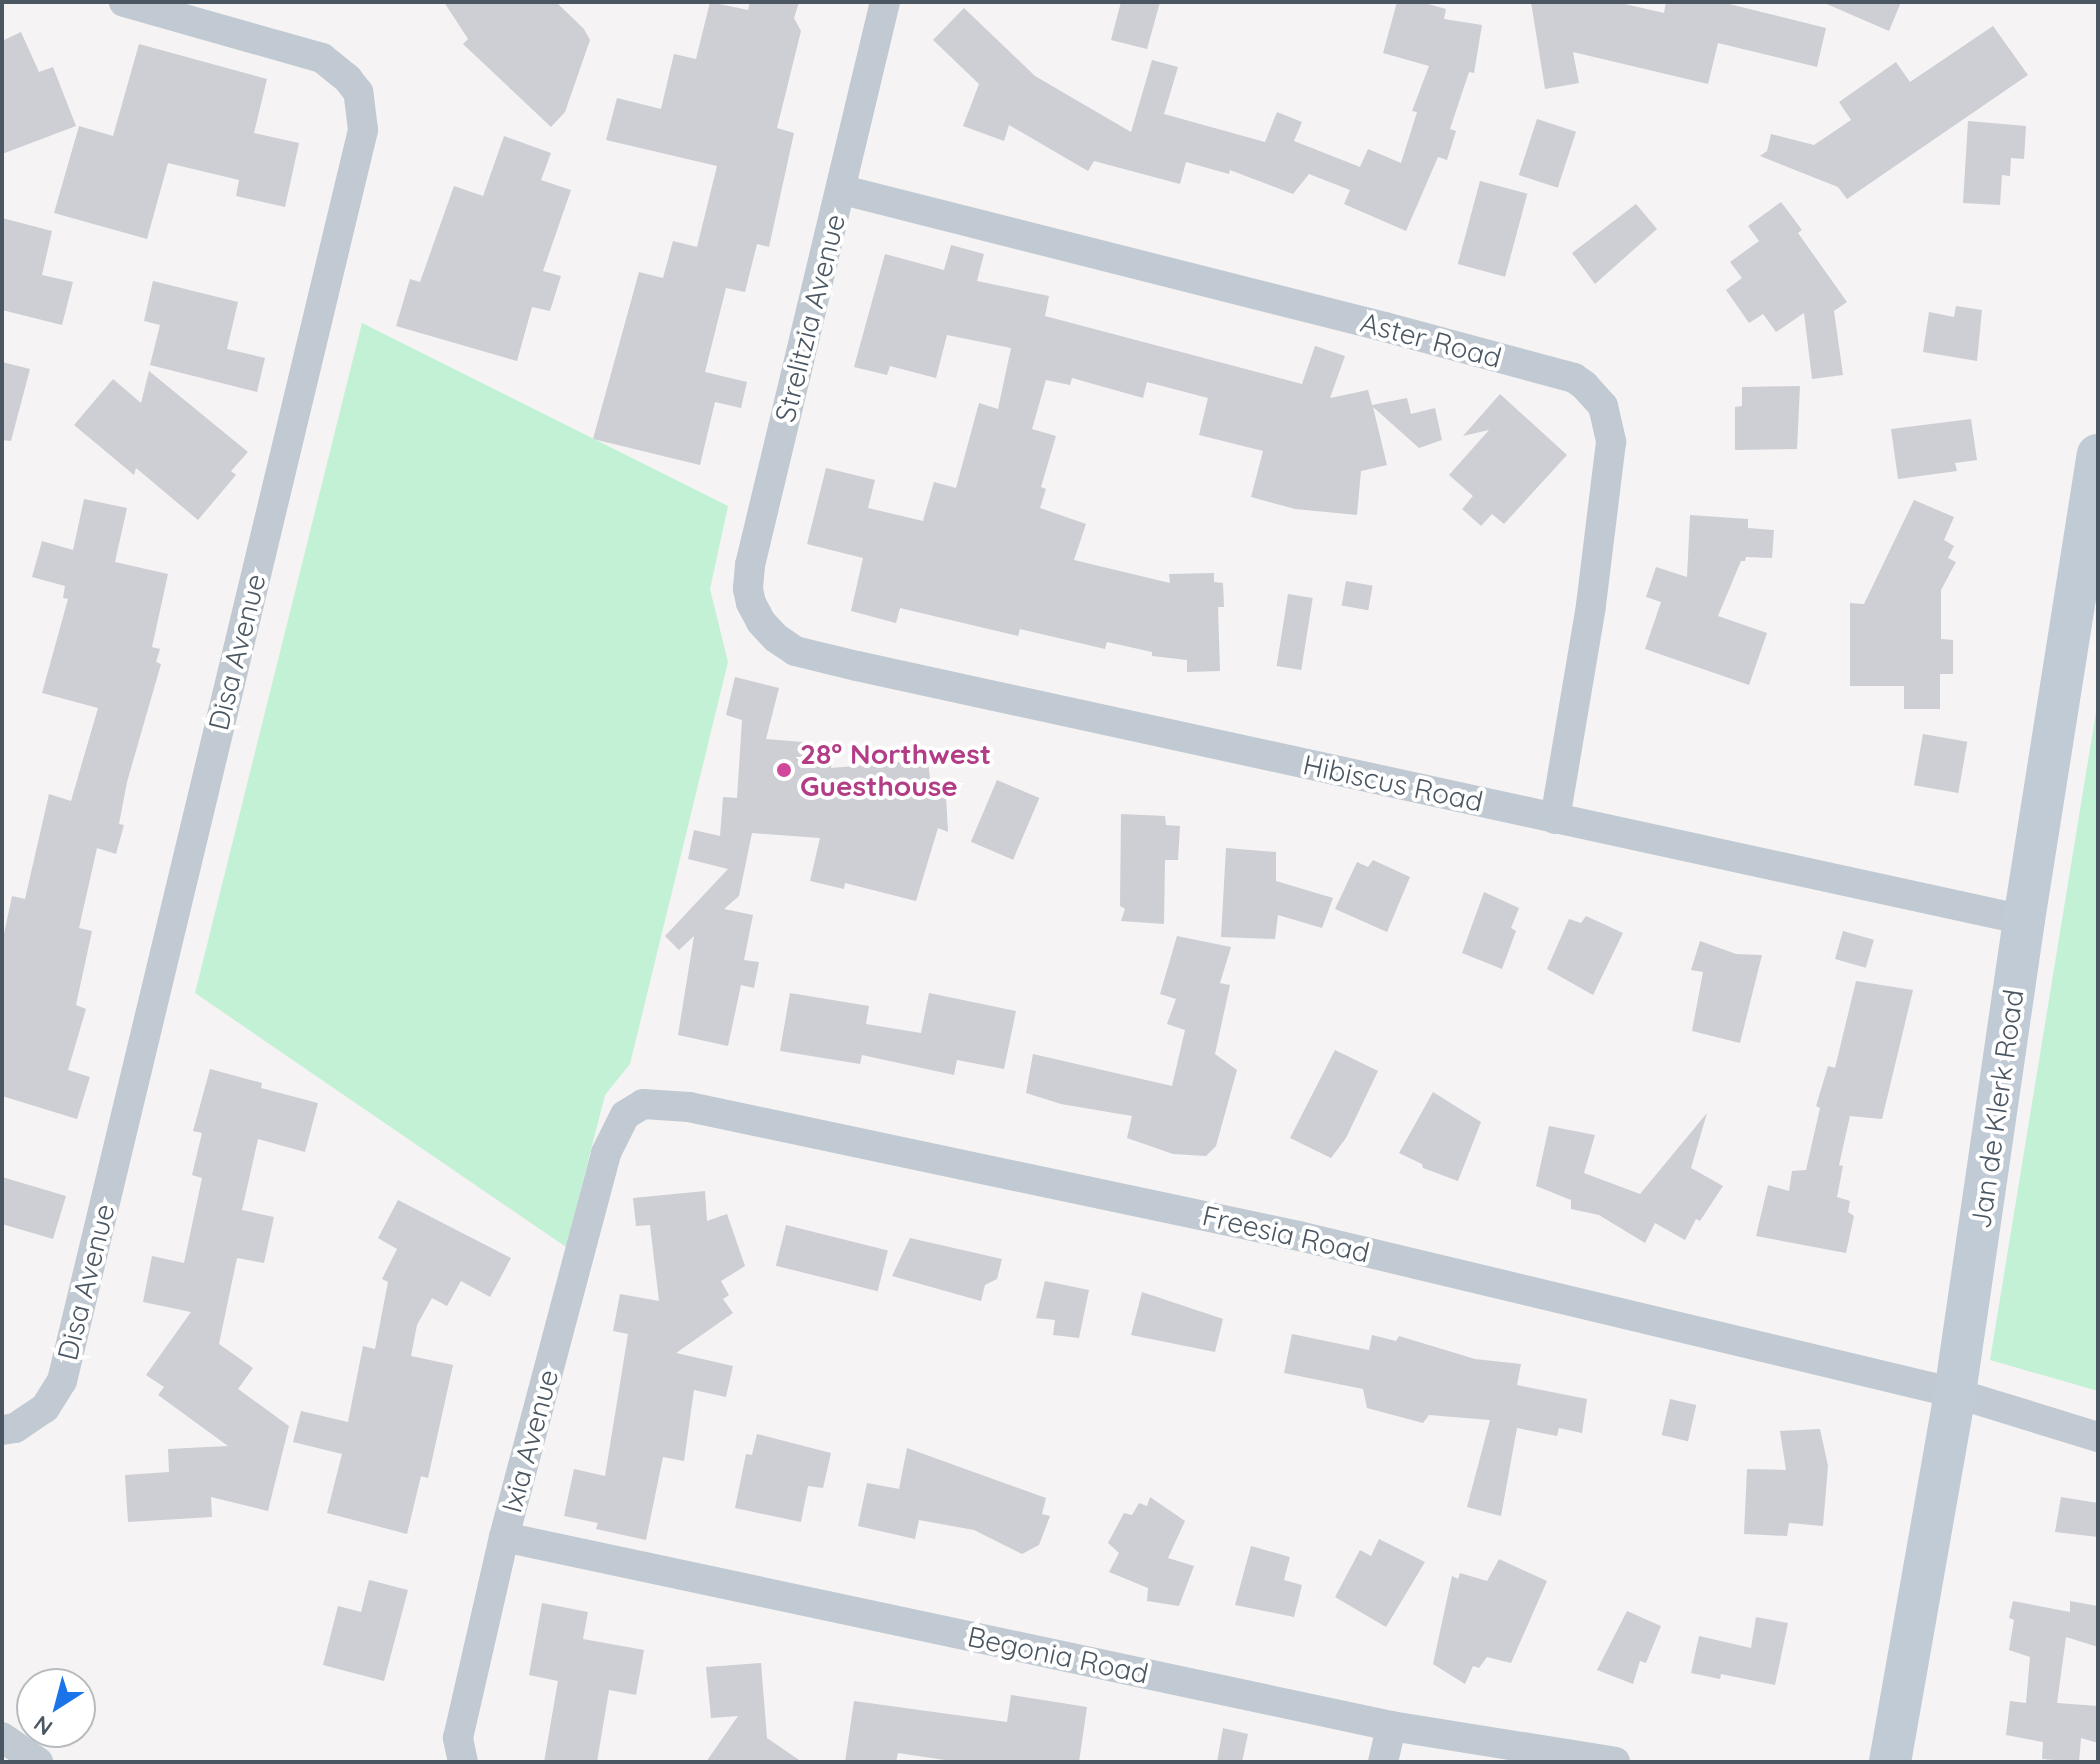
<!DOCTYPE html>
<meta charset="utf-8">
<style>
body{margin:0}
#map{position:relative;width:2100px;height:1764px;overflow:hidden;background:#f5f3f3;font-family:Quicksand,sans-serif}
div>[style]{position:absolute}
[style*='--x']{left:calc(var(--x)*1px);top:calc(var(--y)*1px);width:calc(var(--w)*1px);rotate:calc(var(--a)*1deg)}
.green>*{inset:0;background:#c3f1d5}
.building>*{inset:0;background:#cdcfd5;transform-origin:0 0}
.street>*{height:30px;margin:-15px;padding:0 15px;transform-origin:15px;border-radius:15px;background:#c1cad2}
.secondary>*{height:42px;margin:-21px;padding:0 21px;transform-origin:21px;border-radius:21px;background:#c1cbd6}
.dots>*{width:22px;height:22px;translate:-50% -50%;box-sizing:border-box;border:4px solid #fff;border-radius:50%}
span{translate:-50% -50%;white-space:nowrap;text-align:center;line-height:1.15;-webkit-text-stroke:8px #fff;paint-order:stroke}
.street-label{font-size:28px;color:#4a5661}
.hotel-label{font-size:28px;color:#b23c85;font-weight:700}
.left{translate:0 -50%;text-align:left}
.frame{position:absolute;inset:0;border:4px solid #4a5661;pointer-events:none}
.north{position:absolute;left:16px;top:1668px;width:80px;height:80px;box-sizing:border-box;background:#fff;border:2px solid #b7bbc0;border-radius:50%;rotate:216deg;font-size:22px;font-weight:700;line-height:32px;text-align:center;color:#4a5661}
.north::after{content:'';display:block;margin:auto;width:28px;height:36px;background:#1a73e8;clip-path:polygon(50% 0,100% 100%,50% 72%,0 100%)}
</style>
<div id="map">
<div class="green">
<div style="clip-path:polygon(362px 323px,728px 506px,710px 589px,728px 662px,630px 1064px,605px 1095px,566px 1247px,195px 993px)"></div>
<div style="clip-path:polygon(2098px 700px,2098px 1391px,1990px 1360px)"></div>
</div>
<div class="building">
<div style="clip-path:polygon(444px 2px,556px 2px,584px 29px,590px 40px,565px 112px,551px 127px,463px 44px,468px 39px)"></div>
<div style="clip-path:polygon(710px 2px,748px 10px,750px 2px,799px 2px,794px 18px,801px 31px,777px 128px,794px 133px,769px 247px,757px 244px,745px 292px,726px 288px,705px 372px,747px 382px,741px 408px,715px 402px,700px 465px,593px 439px,639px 272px,663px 278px,673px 241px,697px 247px,717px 166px,606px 140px,617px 98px,661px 109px,674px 54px,696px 59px)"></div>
<div style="clip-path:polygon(1121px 2px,1160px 2px,1147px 49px,1111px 40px)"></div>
<div style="clip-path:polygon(1397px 2px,1421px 2px,1446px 9px,1444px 19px,1482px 25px,1474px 73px,1469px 72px,1450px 129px,1456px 131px,1447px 160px,1438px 157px,1406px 231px,1344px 204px,1350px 190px,1309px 174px,1293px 194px,1230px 170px,1229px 174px,1186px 162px,1180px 184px,1094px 161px,1088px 171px,1009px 125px,1004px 141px,963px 126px,979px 84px,933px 40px,964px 8px,1035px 76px,1131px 132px,1152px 60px,1178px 67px,1164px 114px,1265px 142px,1277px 112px,1302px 122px,1294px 141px,1360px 167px,1368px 149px,1401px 163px,1417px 112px,1412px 111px,1429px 66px,1383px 53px)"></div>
<div style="clip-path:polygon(1531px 2px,1616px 2px,1664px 13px,1666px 2px,1721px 2px,1826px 28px,1817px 67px,1718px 43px,1708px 84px,1573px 52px,1579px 83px,1545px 89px)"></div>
<div style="clip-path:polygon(1822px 2px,1901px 2px,1889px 31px)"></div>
<div style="clip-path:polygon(1993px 26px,2028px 75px,1847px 199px,1838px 187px,1760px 156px,1767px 151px,1771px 134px,1814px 145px,1851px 120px,1839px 102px,1896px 62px,1910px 82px)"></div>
<div style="clip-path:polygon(21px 32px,39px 72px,53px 67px,76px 126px,2px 154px,2px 41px)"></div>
<div style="clip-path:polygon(139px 44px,267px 79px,254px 133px,299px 143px,285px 207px,236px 196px,239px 180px,168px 163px,147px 239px,54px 213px,79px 126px,113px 136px)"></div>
<div style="left:1537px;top:119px;width:41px;height:59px;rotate:18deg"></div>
<div style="clip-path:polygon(1968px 121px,2026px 126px,2024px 159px,2011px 158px,2010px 176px,2002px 175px,2000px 205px,1963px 203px)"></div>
<div style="clip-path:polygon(504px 136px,551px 153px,541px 180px,571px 190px,543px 271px,561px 276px,550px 311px,532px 307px,517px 361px,396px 326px,410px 279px,420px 282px,454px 186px,483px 196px)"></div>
<div style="left:1480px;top:181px;width:49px;height:86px;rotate:15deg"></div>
<div style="clip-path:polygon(1781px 202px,1802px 230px,1798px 233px,1847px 302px,1834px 311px,1843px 375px,1812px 379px,1804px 313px,1776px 332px,1763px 314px,1749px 323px,1726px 290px,1742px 278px,1730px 262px,1759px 241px,1748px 226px)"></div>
<div style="clip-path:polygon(1636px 204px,1657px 229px,1595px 284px,1572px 253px)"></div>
<div style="clip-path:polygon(2px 218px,52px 231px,42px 275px,73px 282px,62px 325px,2px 310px)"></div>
<div style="clip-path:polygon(951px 245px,984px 254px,977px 281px,1049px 296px,1045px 316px,1302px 384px,1315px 346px,1345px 356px,1330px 398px,1368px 390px,1372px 405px,1407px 398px,1411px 414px,1435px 408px,1442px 440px,1419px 448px,1373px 407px,1387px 465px,1361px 471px,1357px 515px,1295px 509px,1251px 497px,1263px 451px,1199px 435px,1208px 398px,1147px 382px,1143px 398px,1072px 378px,1070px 385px,1046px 380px,1032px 429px,1056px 436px,1041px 487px,1046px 489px,1040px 508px,1086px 524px,1074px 560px,1170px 583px,1169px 574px,1214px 573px,1214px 582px,1223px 583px,1224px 607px,1218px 607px,1220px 671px,1187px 672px,1187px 660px,1152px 656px,1152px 652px,1107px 642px,1105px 649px,1020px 629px,1018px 636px,900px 608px,896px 623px,851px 611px,863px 558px,807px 544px,826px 468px,875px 480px,868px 508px,923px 521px,934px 482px,956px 488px,979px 403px,998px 409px,1011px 348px,947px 335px,936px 378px,890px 366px,887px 375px,854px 367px,885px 254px,944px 270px)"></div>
<div style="clip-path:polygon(153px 281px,238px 302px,227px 349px,265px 358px,257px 392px,150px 365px,160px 325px,144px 321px)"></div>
<div style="clip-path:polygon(1956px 306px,1982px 310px,1977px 361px,1923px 352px,1929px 312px,1954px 317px)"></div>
<div style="clip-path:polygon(2px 362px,30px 369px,11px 441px,2px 440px)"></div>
<div style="clip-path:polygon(149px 371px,248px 452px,231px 471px,236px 475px,198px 520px,136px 468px,134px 475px,74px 425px,113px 379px,141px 403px)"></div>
<div style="clip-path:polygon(1800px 386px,1797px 449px,1735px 450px,1735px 407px,1742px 406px,1742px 387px)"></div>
<div style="clip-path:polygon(1500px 394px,1567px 455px,1504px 524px,1492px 514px,1481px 526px,1462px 509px,1473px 496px,1449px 475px,1489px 430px,1463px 436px)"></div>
<div style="clip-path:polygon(1971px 419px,1977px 460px,1955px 463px,1957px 471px,1898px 479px,1891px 429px)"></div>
<div style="clip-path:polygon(84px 499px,127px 508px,115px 562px,168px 574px,152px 647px,160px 649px,156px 662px,161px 664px,127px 782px,119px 824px,124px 825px,116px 854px,97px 848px,79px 928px,92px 931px,76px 1005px,86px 1009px,68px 1070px,90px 1077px,77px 1119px,2px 1096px,2px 943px,12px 896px,25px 899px,49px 794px,71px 801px,98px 708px,42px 693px,68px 599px,63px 598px,65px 586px,32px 577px,42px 541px,73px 550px)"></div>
<div style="clip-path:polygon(1914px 500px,1954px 517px,1944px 540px,1954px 546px,1948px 558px,1956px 562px,1941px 590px,1941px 639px,1953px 640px,1953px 674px,1940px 674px,1940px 709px,1904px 709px,1904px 686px,1850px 686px,1850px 603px,1864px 604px)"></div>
<div style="clip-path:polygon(1690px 515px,1748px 519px,1748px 528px,1774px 530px,1772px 558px,1746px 557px,1745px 561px,1741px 561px,1718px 616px,1767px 633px,1749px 685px,1645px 649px,1661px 602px,1646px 597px,1656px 567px,1687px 577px)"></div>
<div style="left:1346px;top:581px;width:27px;height:25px;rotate:10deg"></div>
<div style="left:1288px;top:594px;width:25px;height:73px;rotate:9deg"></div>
<div style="clip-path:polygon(735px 677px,779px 688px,766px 739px,815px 743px,814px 757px,832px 759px,831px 768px,928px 760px,932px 798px,946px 796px,948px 832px,938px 828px,916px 901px,845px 883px,844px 889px,810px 881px,820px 838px,752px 833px,739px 896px,724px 909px,753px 915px,744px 960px,759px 962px,754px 988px,741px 985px,728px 1046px,678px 1035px,694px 936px,679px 950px,665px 936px,728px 869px,688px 859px,694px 830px,720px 836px,723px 797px,737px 798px,742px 720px,726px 715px)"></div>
<div style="left:1923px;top:734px;width:45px;height:52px;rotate:10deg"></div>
<div style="left:997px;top:780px;width:46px;height:67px;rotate:23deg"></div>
<div style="clip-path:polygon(1121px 814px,1165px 816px,1166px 825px,1180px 826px,1178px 860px,1165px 860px,1164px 924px,1121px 921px,1125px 909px,1120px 906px)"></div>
<div style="clip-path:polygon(1226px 848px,1276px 852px,1276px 881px,1333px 898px,1322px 928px,1278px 915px,1275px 939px,1221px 937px)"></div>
<div style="clip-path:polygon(1373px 860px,1410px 877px,1387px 932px,1335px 909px,1357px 862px,1368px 867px)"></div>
<div style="clip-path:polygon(1484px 892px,1519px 908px,1511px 928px,1516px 931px,1502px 969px,1462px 953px)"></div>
<div style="clip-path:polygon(1586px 916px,1623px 933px,1593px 995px,1547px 969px,1569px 919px,1581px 923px)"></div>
<div style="left:1843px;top:931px;width:32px;height:29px;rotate:16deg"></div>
<div style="clip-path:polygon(1177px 936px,1231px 947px,1220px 983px,1230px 985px,1215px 1054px,1237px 1070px,1216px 1146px,1206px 1156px,1173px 1154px,1127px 1138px,1132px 1116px,1061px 1104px,1026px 1093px,1033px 1054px,1172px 1086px,1185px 1030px,1167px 1024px,1176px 999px,1160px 994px)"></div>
<div style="clip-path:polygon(1700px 941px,1736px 954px,1762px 955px,1740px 1043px,1692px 1031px,1703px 972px,1691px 970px)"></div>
<div style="clip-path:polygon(1856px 981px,1913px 990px,1882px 1119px,1850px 1116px,1839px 1165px,1843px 1166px,1837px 1197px,1850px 1201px,1848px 1212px,1854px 1216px,1846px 1253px,1756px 1236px,1768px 1185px,1789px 1191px,1792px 1171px,1806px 1170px,1820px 1108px,1816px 1106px,1828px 1066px,1835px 1068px)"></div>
<div style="clip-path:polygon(790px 993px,869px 1006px,866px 1024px,921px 1033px,929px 993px,1016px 1011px,1004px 1069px,957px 1060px,954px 1075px,862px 1055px,860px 1064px,780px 1051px)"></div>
<div style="clip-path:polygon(1335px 1050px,1378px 1071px,1346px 1138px,1331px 1158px,1290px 1138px)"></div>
<div style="clip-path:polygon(210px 1069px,262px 1083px,261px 1088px,318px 1103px,305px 1152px,258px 1139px,242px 1210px,274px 1217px,264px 1263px,237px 1258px,219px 1344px,253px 1368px,238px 1389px,289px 1426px,268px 1511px,211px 1497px,212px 1517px,128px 1522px,125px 1475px,169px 1472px,168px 1449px,228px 1446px,158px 1395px,164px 1387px,146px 1375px,191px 1312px,143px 1302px,152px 1256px,184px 1263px,202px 1178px,192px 1175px,202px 1133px,193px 1131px)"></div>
<div style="clip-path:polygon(1433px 1092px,1481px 1122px,1458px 1181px,1423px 1168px,1422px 1164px,1399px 1153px)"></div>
<div style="clip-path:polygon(1707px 1113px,1691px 1168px,1723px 1186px,1700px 1221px,1696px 1219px,1685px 1240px,1655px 1223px,1645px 1243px,1599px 1215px,1571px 1209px,1571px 1200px,1536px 1186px,1549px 1126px,1595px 1135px,1584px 1173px,1640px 1194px)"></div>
<div style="clip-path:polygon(2px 1177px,66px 1196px,53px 1239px,2px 1224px)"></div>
<div style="clip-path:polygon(705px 1191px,707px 1221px,727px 1214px,745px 1266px,721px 1281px,729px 1295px,723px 1299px,733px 1313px,676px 1353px,733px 1366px,726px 1397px,694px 1390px,684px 1461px,663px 1457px,646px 1540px,596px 1529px,598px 1523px,564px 1516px,574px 1469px,605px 1476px,628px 1334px,613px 1331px,620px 1294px,659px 1301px,650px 1225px,636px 1226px,633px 1198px)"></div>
<div style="clip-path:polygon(398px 1200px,511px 1258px,490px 1297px,461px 1281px,447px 1306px,432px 1298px,417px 1325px,411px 1356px,453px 1365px,428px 1478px,421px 1476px,407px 1534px,327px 1513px,342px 1454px,293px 1442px,301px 1411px,348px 1422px,363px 1346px,375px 1349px,388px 1282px,382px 1279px,397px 1249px,378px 1238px)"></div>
<div style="left:786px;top:1225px;width:105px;height:42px;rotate:14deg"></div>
<div style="clip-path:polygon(910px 1238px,1002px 1259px,997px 1279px,985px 1285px,981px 1301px,892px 1276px)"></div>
<div style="clip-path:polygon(1045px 1281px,1089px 1290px,1079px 1338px,1053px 1335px,1055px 1320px,1036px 1318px)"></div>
<div style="clip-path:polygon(1142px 1292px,1223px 1319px,1215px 1352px,1131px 1335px)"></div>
<div style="clip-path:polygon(1292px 1334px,1369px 1350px,1372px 1335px,1396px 1341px,1399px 1336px,1475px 1359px,1521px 1364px,1517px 1385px,1587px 1399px,1582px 1433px,1559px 1428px,1557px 1436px,1517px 1428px,1501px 1516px,1467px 1507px,1490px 1420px,1429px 1415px,1423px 1423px,1367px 1408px,1363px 1389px,1284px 1373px)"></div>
<div style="left:1670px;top:1399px;width:27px;height:37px;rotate:13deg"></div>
<div style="clip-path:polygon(1820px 1429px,1828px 1466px,1823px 1526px,1789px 1523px,1787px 1536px,1744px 1534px,1747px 1469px,1786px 1470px,1780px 1431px)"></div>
<div style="clip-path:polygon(757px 1434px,831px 1453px,823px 1488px,808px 1486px,801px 1522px,735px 1508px,746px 1454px,752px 1455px)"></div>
<div style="clip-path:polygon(907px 1448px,1046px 1498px,1042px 1514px,1050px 1516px,1039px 1545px,1022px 1554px,974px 1530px,919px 1520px,915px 1539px,858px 1526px,867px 1483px,899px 1489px)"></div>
<div style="clip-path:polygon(1150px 1497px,1185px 1521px,1168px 1558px,1194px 1566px,1179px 1606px,1147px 1601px,1148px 1588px,1109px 1572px,1119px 1553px,1108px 1543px,1124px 1513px,1132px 1515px,1139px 1503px,1147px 1506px)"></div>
<div style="clip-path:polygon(2061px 1497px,2098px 1503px,2098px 1537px,2055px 1532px)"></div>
<div style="clip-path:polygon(1379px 1539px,1425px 1562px,1386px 1627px,1335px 1597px,1360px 1550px,1371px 1556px)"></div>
<div style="clip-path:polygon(1251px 1546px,1290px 1557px,1284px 1580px,1302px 1585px,1294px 1617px,1235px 1605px)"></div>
<div style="clip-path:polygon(1499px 1559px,1547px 1581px,1511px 1663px,1487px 1657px,1479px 1668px,1473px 1666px,1465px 1684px,1433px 1664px,1452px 1576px,1458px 1579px,1460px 1573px,1487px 1581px)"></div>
<div style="clip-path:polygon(369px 1580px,408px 1590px,384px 1681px,323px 1665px,338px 1606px,361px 1612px)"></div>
<div style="clip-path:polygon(2013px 1601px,2070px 1612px,2070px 1601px,2098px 1606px,2098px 1647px,2066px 1637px,2057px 1703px,2098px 1706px,2098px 1743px,2081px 1738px,2079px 1762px,2042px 1759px,2043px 1742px,2006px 1735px,2010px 1701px,2026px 1703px,2030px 1657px,2009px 1650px,2014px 1620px,2009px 1618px)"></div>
<div style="clip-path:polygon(542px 1603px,588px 1612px,583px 1639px,644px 1650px,636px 1695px,609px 1690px,597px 1762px,544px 1762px,558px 1681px,529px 1675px)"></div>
<div style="clip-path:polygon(1627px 1611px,1661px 1626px,1646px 1663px,1640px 1661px,1633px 1684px,1597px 1670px)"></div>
<div style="clip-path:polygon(1756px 1617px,1788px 1623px,1775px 1685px,1721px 1674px,1720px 1679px,1691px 1673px,1699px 1636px,1751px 1648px)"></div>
<div style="clip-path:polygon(761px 1663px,767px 1738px,802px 1762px,706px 1762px,738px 1716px,711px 1718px,706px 1667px)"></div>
<div style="clip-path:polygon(1011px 1695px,1087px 1707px,1079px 1762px,958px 1762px,898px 1753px,896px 1762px,845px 1762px,854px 1701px,1007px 1722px)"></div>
<div style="clip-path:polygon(1223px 1728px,1248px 1734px,1242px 1762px,1217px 1762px)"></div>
</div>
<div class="street">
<div style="--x:885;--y:2;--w:579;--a:103.48"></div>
<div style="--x:750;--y:565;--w:24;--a:95"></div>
<div style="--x:748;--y:589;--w:14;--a:78"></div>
<div style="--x:751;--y:603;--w:21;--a:62"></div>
<div style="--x:761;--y:622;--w:22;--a:47"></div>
<div style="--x:776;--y:638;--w:23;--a:34"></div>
<div style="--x:795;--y:651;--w:64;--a:13.6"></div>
<div style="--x:857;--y:666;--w:1194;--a:12.28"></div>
<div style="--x:843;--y:190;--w:559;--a:14.19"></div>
<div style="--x:1385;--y:327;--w:196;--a:15.1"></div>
<div style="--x:1574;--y:378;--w:12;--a:35"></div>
<div style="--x:1584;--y:385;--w:28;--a:48"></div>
<div style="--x:1603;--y:406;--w:37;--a:77"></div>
<div style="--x:1611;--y:442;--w:165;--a:97"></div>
<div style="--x:1591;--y:606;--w:216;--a:99.6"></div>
<div style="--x:2;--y:1430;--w:13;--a:-9"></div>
<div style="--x:15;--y:1428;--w:36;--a:-34"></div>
<div style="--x:45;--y:1408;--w:32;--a:-58"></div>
<div style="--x:62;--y:1381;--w:1287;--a:-76.47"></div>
<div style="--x:363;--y:130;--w:38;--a:-97"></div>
<div style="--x:358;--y:92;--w:16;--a:-128"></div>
<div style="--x:348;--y:79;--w:33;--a:-141"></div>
<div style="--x:322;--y:58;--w:206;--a:-164.2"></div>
<div style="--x:504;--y:1537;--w:907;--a:12.03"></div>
<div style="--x:1391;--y:1726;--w:227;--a:9.1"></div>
<div style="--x:2;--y:1737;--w:44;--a:34.8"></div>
<div style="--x:463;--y:1762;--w:25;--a:-102"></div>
<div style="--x:458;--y:1738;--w:206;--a:-77.1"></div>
<div style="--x:504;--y:1537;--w:397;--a:-75.1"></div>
<div style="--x:606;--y:1153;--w:42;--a:-63.4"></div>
<div style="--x:625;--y:1115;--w:21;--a:-31"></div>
<div style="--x:643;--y:1104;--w:46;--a:3.7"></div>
<div style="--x:689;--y:1107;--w:623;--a:11.94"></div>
<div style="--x:1299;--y:1236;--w:675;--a:13.46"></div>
<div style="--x:1955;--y:1393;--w:150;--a:17.1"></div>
<div style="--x:1383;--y:1762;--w:37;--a:-77"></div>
</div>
<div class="secondary">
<div style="--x:1890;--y:1762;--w:375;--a:-80"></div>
<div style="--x:1955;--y:1393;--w:478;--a:-81.7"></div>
<div style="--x:2024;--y:920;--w:471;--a:-81"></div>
</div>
<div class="dots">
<div style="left:784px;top:770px;background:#d1479c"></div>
</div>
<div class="street-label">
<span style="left:810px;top:318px;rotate:-76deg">Strelitzia Avenue</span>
<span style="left:1431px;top:340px;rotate:15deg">Aster Road</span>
<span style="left:237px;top:652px;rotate:-76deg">Disa Avenue</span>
<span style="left:1393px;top:783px;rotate:12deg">Hibiscus Road</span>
<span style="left:1997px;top:1109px;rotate:-82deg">Jan de Klerk Road</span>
<span style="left:1286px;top:1234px;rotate:13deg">Freesia Road</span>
<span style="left:86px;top:1282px;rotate:-76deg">Disa Avenue</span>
<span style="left:530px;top:1441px;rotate:-75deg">Ixia Avenue</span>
<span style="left:1058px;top:1655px;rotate:12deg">Begonia Road</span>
</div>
<div class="hotel-label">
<span class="left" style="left:800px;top:770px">28° Northwest<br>Guesthouse</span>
</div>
<div class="frame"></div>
<div class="north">N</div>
</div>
